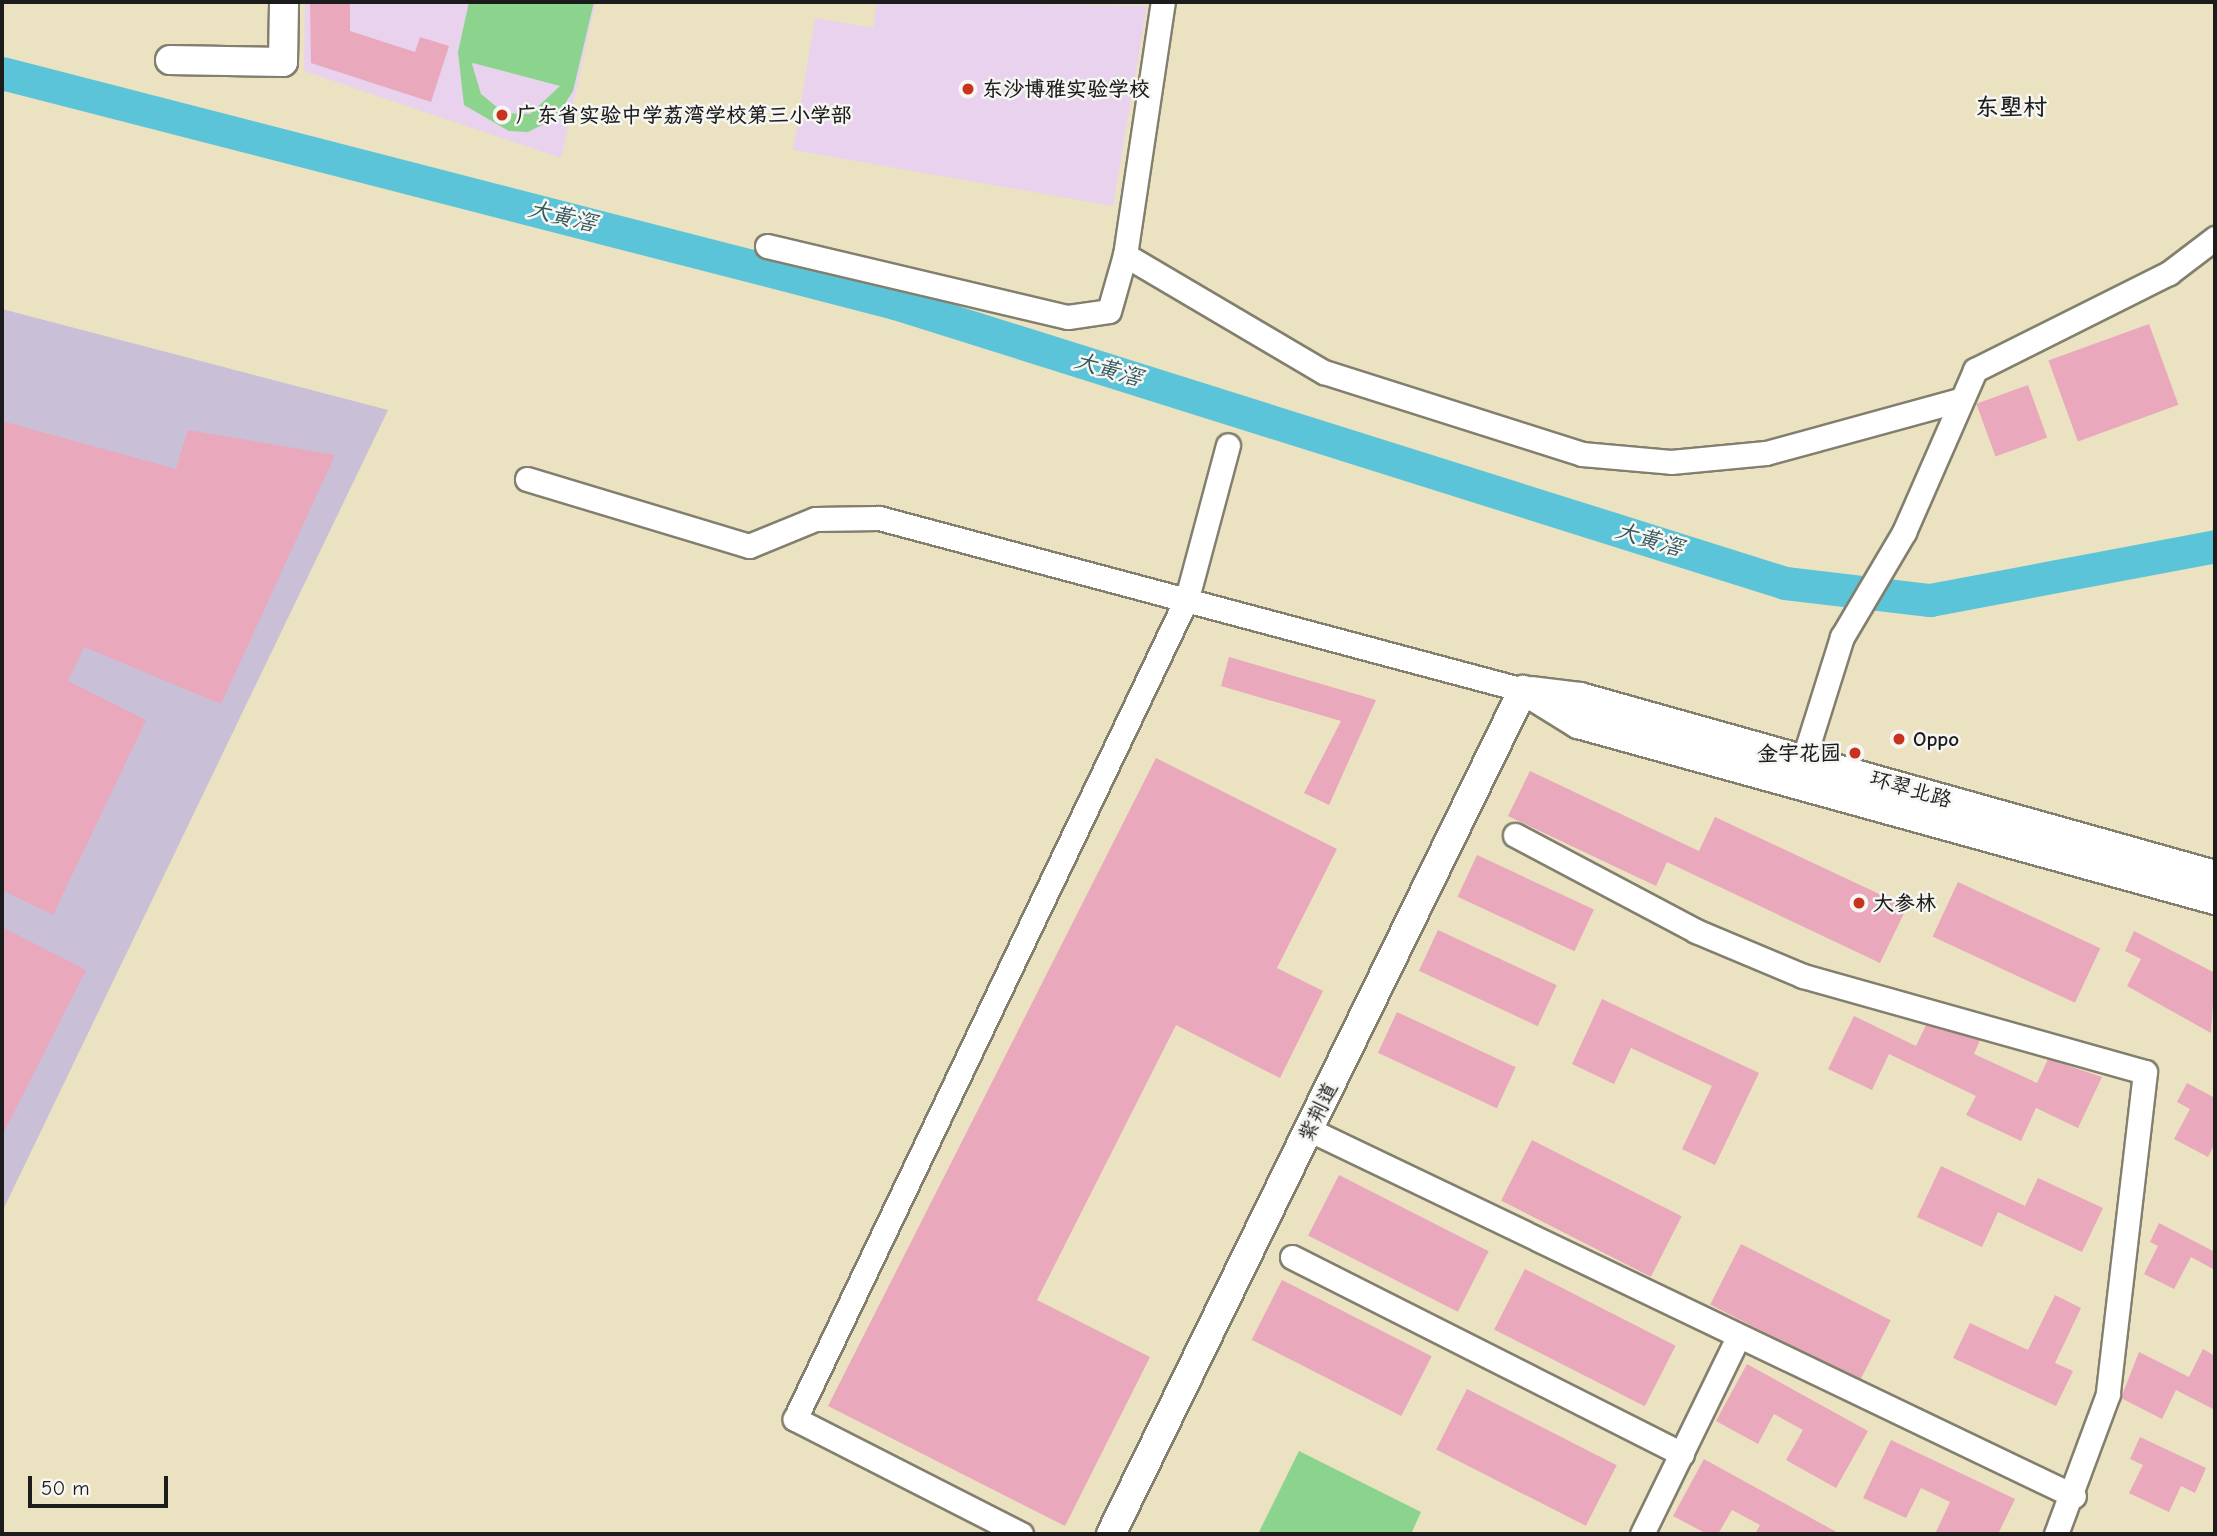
<!DOCTYPE html>
<meta charset="utf-8">
<style>
body{margin:0}
#map{position:relative;width:2217px;height:1536px;overflow:hidden;background:#eae2c0;font-family:"Comic Neue","LXGW WenKai TC",sans-serif}
div>[style]{position:absolute}
[style*='--x']{left:calc(var(--x)*1px);top:calc(var(--y)*1px);width:calc(var(--w)*1px);rotate:calc(var(--a)*1deg)}
.built>*{inset:0;background:#e9d2ee}
.industrial>*{inset:0;background:#c9bfd7}
.green>*{inset:0;background:#8cd38e}
.river>*{height:33px;margin:-16.5px;padding:0 16.5px;transform-origin:16.5px;border-radius:16.5px;background:#5cc4d8}
.building>*{inset:0;background:#e9a8bc;transform-origin:0 0}
.roads{filter:drop-shadow(2px 0 #837f6e) drop-shadow(-2px 0 #837f6e) drop-shadow(0 2px #837f6e) drop-shadow(0 -2px #837f6e)}
.minor>*{height:23px;margin:-11.5px;padding:0 11.5px;transform-origin:11.5px;border-radius:11.5px;background:#fff}
.tertiary>*{height:28px;margin:-14px;padding:0 14px;transform-origin:14px;border-radius:14px;background:#fff}
.dots>*{width:19px;height:19px;translate:-50% -50%;box-sizing:border-box;border:4px solid #f6f6f2;border-radius:50%}
span{translate:-50% -50%;white-space:nowrap;text-align:center;line-height:1.15;-webkit-text-stroke:5px #f6f6f2;paint-order:stroke}
.poi-label{font-size:21px;color:#1c1c1c;font-weight:700}
.left{translate:0 -50%;text-align:left}
.right{translate:-100% -50%;text-align:right}
.street-label{font-size:21px;color:#1c1c1c}
.water-label{font-size:23px;color:#32575e;font-style:italic}
.quarter-label{font-size:24px;color:#1c1c1c;font-weight:700}
.frame{position:absolute;inset:0;border:4px solid #1c1c1c;pointer-events:none}
.scale{position:absolute;left:28px;top:1476px;width:140px;height:32px;box-sizing:border-box;border:4px solid #1c1c1c;border-top:0;padding-left:9px;font-size:21px;line-height:24px;white-space:nowrap;color:#1c1c1c;-webkit-text-stroke:5px #f6f6f2;paint-order:stroke}
</style>
<div id="map">
<div class="built">
<div style="clip-path:polygon(305px 2px,596px 2px,561px 158px,304px 71px)"></div>
<div style="clip-path:polygon(877px 2px,1147px 6px,1113px 206px,793px 150px,815px 18px,873px 28px)"></div>
</div>
<div class="industrial">
<div style="clip-path:polygon(2px 309px,388px 410px,2px 1212px)"></div>
</div>
<div class="green">
<div style="clip-path:polygon(evenodd,469px 2px,594px 2px,573px 91px,556px 118px,528px 132px,509px 131px,464px 105px,458px 52px,469px 2px,472px 64px,473px 63px,560px 86px,530px 114px,504px 113px,481px 94px,472px 64px)"></div>
<div style="clip-path:polygon(1299px 1451px,1421px 1512px,1411px 1534px,1258px 1534px)"></div>
</div>
<div class="river">
<div style="--x:2;--y:73;--w:922;--a:14.44"></div>
<div style="--x:895;--y:303;--w:933;--a:17.46"></div>
<div style="--x:1785;--y:583;--w:146;--a:6.7"></div>
<div style="--x:1930;--y:600;--w:290;--a:-10.7"></div>
</div>
<div class="building">
<div style="clip-path:polygon(310px 2px,350px 2px,350px 31px,415px 52px,420px 37px,449px 46px,431px 102px,311px 63px)"></div>
<div style="left:2149px;top:324px;width:86px;height:107px;rotate:70deg"></div>
<div style="left:2028px;top:385px;width:56px;height:55px;rotate:70deg"></div>
<div style="clip-path:polygon(2px 421px,176px 469px,188px 430px,335px 455px,221px 704px,84px 647px,68px 681px,146px 720px,53px 915px,2px 890px)"></div>
<div style="clip-path:polygon(1229px 657px,1376px 700px,1329px 805px,1304px 793px,1341px 721px,1221px 686px)"></div>
<div style="clip-path:polygon(1156px 758px,1337px 849px,1277px 968px,1323px 991px,1280px 1078px,1176px 1025px,1037px 1300px,1150px 1357px,1065px 1526px,828px 1406px)"></div>
<div style="clip-path:polygon(1530px 771px,1699px 851px,1715px 817px,1907px 907px,1880px 963px,1667px 862px,1656px 886px,1508px 816px)"></div>
<div style="left:1477px;top:855px;width:129px;height:46px;rotate:25deg"></div>
<div style="left:1958px;top:882px;width:157px;height:60px;rotate:25deg"></div>
<div style="clip-path:polygon(2px 927px,86px 970px,2px 1136px)"></div>
<div style="left:1438px;top:930px;width:131px;height:45px;rotate:25deg"></div>
<div style="clip-path:polygon(2134px 931px,2215px 973px,2211px 1033px,2127px 986px,2141px 959px,2125px 951px)"></div>
<div style="clip-path:polygon(1602px 999px,1759px 1073px,1715px 1165px,1682px 1149px,1712px 1086px,1631px 1048px,1614px 1084px,1572px 1064px)"></div>
<div style="left:1397px;top:1012px;width:131px;height:45px;rotate:25deg"></div>
<div style="clip-path:polygon(1854px 1016px,1916px 1046px,1926px 1025px,1980px 1040px,1974px 1054px,2037px 1083px,2048px 1059px,2102px 1077px,2078px 1128px,2036px 1108px,2021px 1141px,1966px 1115px,1976px 1096px,1889px 1054px,1872px 1090px,1828px 1069px)"></div>
<div style="clip-path:polygon(2187px 1083px,2215px 1098px,2215px 1143px,2208px 1157px,2174px 1139px,2190px 1109px,2177px 1102px)"></div>
<div style="left:1532px;top:1140px;width:168px;height:68px;rotate:27deg"></div>
<div style="clip-path:polygon(1941px 1166px,2025px 1206px,2038px 1178px,2103px 1208px,2082px 1252px,1998px 1212px,1982px 1247px,1917px 1217px)"></div>
<div style="left:1339px;top:1175px;width:168px;height:68px;rotate:27deg"></div>
<div style="clip-path:polygon(2159px 1223px,2215px 1252px,2215px 1270px,2191px 1257px,2174px 1289px,2144px 1274px,2158px 1246px,2150px 1242px)"></div>
<div style="left:1741px;top:1244px;width:168px;height:68px;rotate:27deg"></div>
<div style="left:1525px;top:1269px;width:169px;height:68px;rotate:27deg"></div>
<div style="left:1282px;top:1280px;width:168px;height:67px;rotate:27deg"></div>
<div style="clip-path:polygon(2055px 1295px,2081px 1308px,2055px 1363px,2073px 1371px,2056px 1406px,1953px 1358px,1970px 1323px,2028px 1350px)"></div>
<div style="clip-path:polygon(2203px 1349px,2215px 1356px,2215px 1410px,2176px 1390px,2162px 1419px,2121px 1398px,2139px 1352px,2189px 1377px)"></div>
<div style="clip-path:polygon(1747px 1364px,1868px 1431px,1836px 1488px,1786px 1460px,1803px 1430px,1774px 1414px,1758px 1444px,1716px 1421px)"></div>
<div style="left:1467px;top:1389px;width:168px;height:68px;rotate:27deg"></div>
<div style="clip-path:polygon(2140px 1437px,2206px 1468px,2195px 1493px,2181px 1486px,2169px 1512px,2129px 1493px,2143px 1465px,2130px 1459px)"></div>
<div style="clip-path:polygon(1891px 1440px,2015px 1499px,1998px 1534px,1935px 1534px,1950px 1502px,1921px 1488px,1906px 1518px,1863px 1498px)"></div>
<div style="clip-path:polygon(1704px 1459px,1840px 1534px,1755px 1534px,1760px 1525px,1732px 1510px,1718px 1534px,1707px 1534px,1673px 1516px)"></div>
</div>
<div class="roads">
<div class="minor">
<div style="--x:767;--y:246;--w:309;--a:13.3"></div>
<div style="--x:1068;--y:317;--w:41;--a:-8.3"></div>
<div style="--x:1109;--y:311;--w:58;--a:-74.1"></div>
<div style="--x:1125;--y:255;--w:256;--a:-81.5"></div>
<div style="--x:1125;--y:255;--w:231;--a:30.5"></div>
<div style="--x:1324;--y:372;--w:271;--a:17.6"></div>
<div style="--x:1582;--y:454;--w:89;--a:5.1"></div>
<div style="--x:1671;--y:462;--w:95;--a:-5.4"></div>
<div style="--x:1766;--y:453;--w:201;--a:-15.3"></div>
<div style="--x:527;--y:479;--w:232;--a:16.8"></div>
<div style="--x:749;--y:546;--w:71;--a:-22.2"></div>
<div style="--x:815;--y:519;--w:64;--a:-0.9"></div>
<div style="--x:879;--y:518;--w:667;--a:14.95"></div>
<div style="--x:1799;--y:774;--w:144;--a:-72.6"></div>
<div style="--x:1842;--y:637;--w:122;--a:-59.4"></div>
<div style="--x:1904;--y:532;--w:177;--a:-66.3"></div>
<div style="--x:1975;--y:370;--w:217;--a:-26.6"></div>
<div style="--x:2169;--y:273;--w:58;--a:-37.3"></div>
<div style="--x:1515;--y:835;--w:205;--a:27.9"></div>
<div style="--x:1696;--y:931;--w:116;--a:22.8"></div>
<div style="--x:1803;--y:976;--w:355;--a:15.7"></div>
<div style="--x:2145;--y:1072;--w:324;--a:96.6"></div>
<div style="--x:2108;--y:1394;--w:149;--a:110.4"></div>
<div style="--x:1310;--y:1130;--w:847;--a:25.6"></div>
<div style="--x:1292;--y:1257;--w:437;--a:26.8"></div>
<div style="--x:1021;--y:1534;--w:254;--a:-153"></div>
<div style="--x:795;--y:1419;--w:910;--a:-64.48"></div>
<div style="--x:1187;--y:598;--w:158;--a:-75"></div>
<div style="--x:1642;--y:1534;--w:217;--a:-64"></div>
</div>
<div class="tertiary">
<div style="--x:170;--y:60;--w:113;--a:1"></div>
<div style="--x:283;--y:62;--w:60;--a:-89"></div>
<div style="--x:1523;--y:690;--w:65;--a:31.7"></div>
<div style="--x:1578;--y:724;--w:661;--a:15.45"></div>
<div style="--x:1532;--y:691;--w:48;--a:7.1"></div>
<div style="--x:1580;--y:697;--w:659;--a:15.66"></div>
<div style="--x:1111;--y:1534;--w:939;--a:-63.98"></div>
</div>
</div>
<div class="dots">
<div style="left:968px;top:89px;background:#c8321e"></div>
<div style="left:502px;top:115px;background:#c8321e"></div>
<div style="left:1899px;top:739px;background:#c8321e"></div>
<div style="left:1855px;top:753px;background:#c8321e"></div>
<div style="left:1859px;top:903px;background:#c8321e"></div>
</div>
<div class="poi-label">
<span class="left" style="left:982px;top:89px">东沙博雅实验学校</span>
<span class="left" style="left:516px;top:115px">广东省实验中学荔湾学校第三小学部</span>
<span class="left" style="left:1913px;top:739px">Oppo</span>
<span class="right" style="left:1841px;top:753px">金宇花园</span>
<span class="left" style="left:1873px;top:903px">大参林</span>
</div>
<div class="street-label">
<span style="left:1911px;top:789px;rotate:16deg">环翠北路</span>
<span style="left:1318px;top:1112px;rotate:-64deg">紫荆道</span>
</div>
<div class="water-label">
<span style="left:562px;top:217px;rotate:14deg">大黄滘</span>
<span style="left:1108px;top:370px;rotate:17deg">大黄滘</span>
<span style="left:1649px;top:540px;rotate:17deg">大黄滘</span>
</div>
<div class="quarter-label">
<span style="left:2011px;top:108px">东塱村</span>
</div>
<div class="frame"></div>
<div class="scale">50 m</div>
</div>
